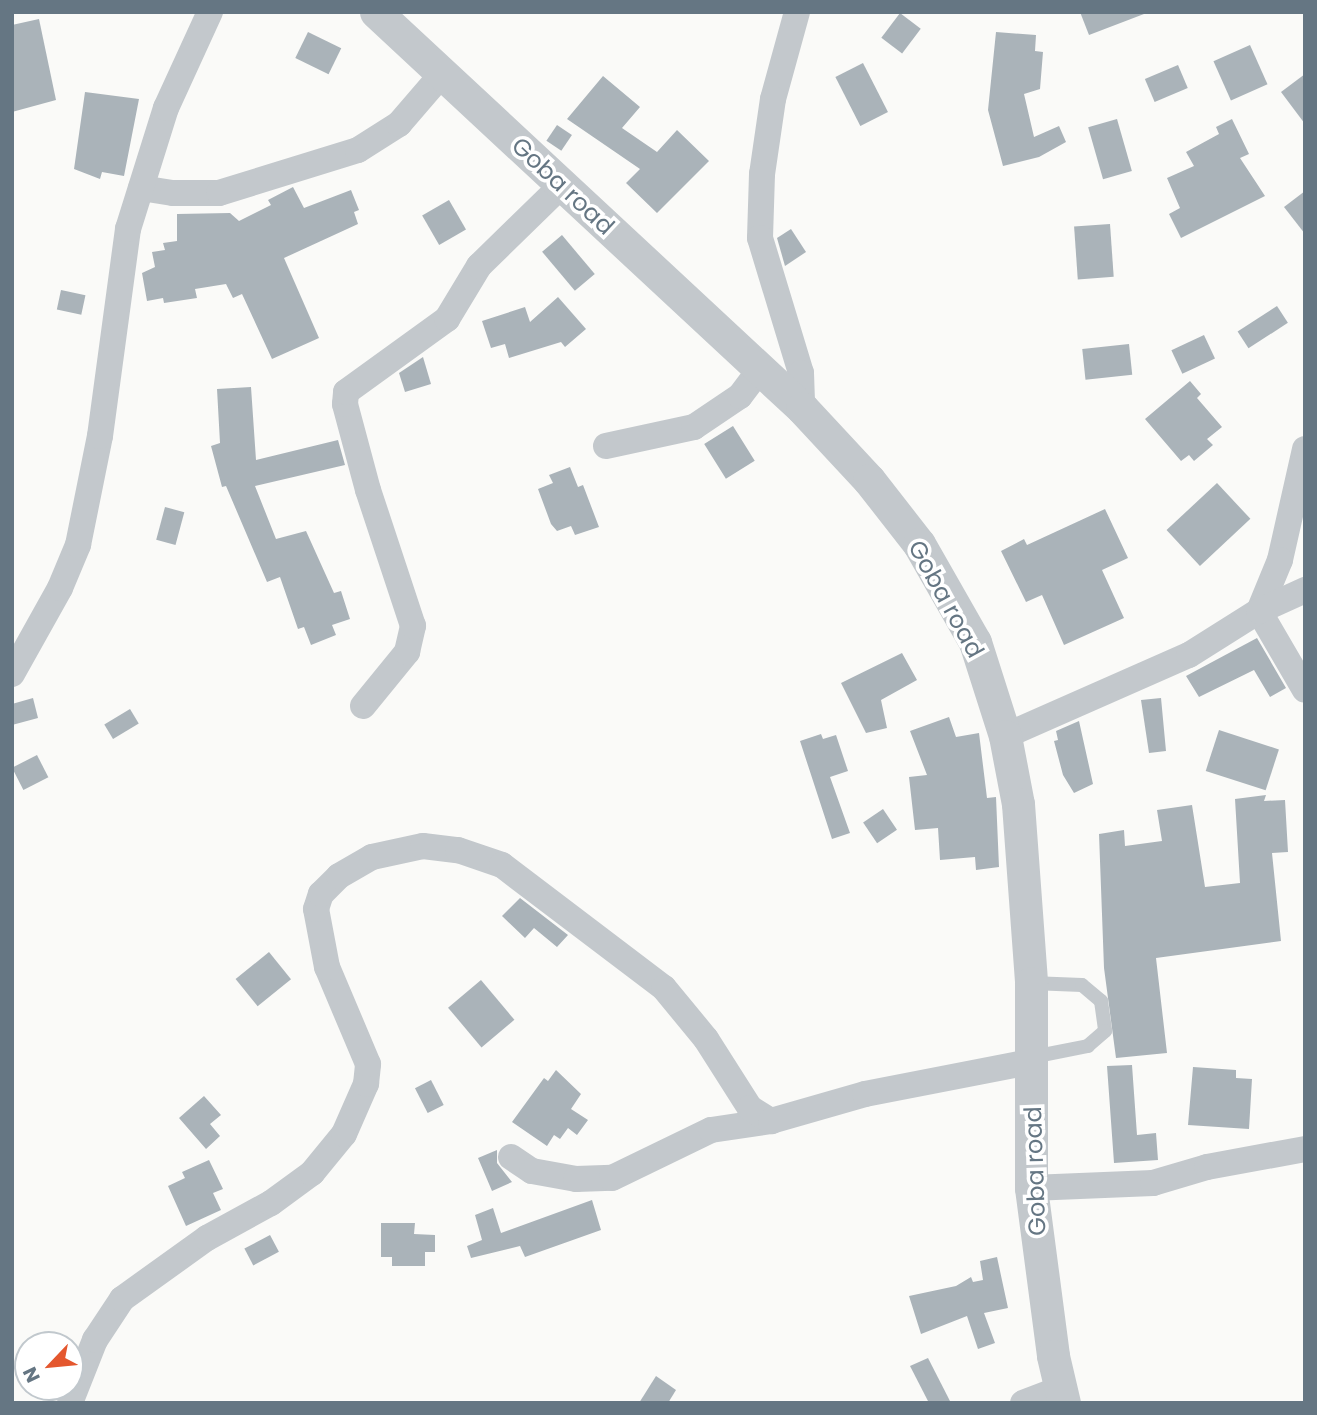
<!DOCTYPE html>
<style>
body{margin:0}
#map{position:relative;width:1317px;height:1415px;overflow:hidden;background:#fafaf8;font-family:Poppins,sans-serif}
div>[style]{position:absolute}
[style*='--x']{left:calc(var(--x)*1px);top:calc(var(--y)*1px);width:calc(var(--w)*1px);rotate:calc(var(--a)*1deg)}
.building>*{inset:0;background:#aab3b9;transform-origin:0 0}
.service>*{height:14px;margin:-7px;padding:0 7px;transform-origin:7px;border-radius:7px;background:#c3c8cc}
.minor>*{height:26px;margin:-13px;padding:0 13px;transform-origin:13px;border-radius:13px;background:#c3c8cc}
.tertiary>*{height:33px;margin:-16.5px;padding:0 16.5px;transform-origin:16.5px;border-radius:16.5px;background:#c3c8cc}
span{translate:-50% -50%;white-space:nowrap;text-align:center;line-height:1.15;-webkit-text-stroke:7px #fff;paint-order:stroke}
.street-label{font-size:24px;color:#657683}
.frame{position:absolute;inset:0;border:14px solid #657683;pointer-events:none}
.north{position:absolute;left:14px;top:1331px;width:70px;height:70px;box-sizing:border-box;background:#fff;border:2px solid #c1c8cd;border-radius:50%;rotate:244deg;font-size:19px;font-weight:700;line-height:28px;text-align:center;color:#657683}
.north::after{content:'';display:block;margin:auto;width:24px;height:32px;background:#e4572e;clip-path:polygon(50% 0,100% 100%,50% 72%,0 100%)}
</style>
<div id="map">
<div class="building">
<div style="clip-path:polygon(1080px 12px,1144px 12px,1144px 14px,1089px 35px)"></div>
<div style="left:900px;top:13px;width:26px;height:31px;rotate:37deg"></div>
<div style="clip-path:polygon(39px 19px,56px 100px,12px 112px,12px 25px)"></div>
<div style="left:308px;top:32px;width:37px;height:29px;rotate:26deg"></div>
<div style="clip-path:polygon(996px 32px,1036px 35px,1035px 51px,1043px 52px,1040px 89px,1024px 94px,1034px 137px,1059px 126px,1066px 142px,1039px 157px,1003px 166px,988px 110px)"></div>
<div style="left:1250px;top:45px;width:43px;height:40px;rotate:66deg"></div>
<div style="left:863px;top:63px;width:55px;height:31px;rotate:63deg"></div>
<div style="left:1178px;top:65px;width:25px;height:36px;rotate:67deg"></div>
<div style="clip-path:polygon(1305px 74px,1305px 124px,1281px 92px)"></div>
<div style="clip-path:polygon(603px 76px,640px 107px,622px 128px,657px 152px,677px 130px,709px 161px,657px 213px,626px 183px,640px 169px,567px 119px)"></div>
<div style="clip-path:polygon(85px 92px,139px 99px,124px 176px,102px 172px,100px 179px,74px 169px)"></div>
<div style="left:1117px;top:119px;width:54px;height:30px;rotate:74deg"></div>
<div style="clip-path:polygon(1232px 119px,1249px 154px,1240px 158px,1265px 196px,1181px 238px,1169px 214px,1180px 208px,1167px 178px,1194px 166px,1186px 152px,1219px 134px,1216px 127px)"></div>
<div style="left:557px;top:125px;width:18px;height:19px;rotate:34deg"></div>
<div style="clip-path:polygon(293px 187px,304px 208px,351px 190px,359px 210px,354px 212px,358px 224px,284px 258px,319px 338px,272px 359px,242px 294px,233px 298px,226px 284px,195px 289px,197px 298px,164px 303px,163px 298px,147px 301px,142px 273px,155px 267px,152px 252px,165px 250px,163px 243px,177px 241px,177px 214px,230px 213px,239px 221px,271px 205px,268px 200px)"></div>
<div style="clip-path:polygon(1305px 191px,1305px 234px,1284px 207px)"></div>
<div style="left:449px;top:200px;width:34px;height:31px;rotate:60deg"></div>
<div style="left:1110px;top:224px;width:53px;height:36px;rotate:86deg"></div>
<div style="clip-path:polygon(791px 229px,806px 252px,785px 266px,777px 238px)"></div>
<div style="left:562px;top:235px;width:51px;height:26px;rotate:50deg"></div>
<div style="left:61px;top:290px;width:25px;height:20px;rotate:12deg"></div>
<div style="clip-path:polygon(558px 297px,586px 329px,565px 347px,561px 342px,509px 358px,505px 344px,491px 348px,482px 321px,525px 307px,530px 322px)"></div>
<div style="left:1277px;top:306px;width:20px;height:47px;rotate:57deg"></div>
<div style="left:1204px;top:335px;width:26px;height:36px;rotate:65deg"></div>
<div style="left:1129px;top:344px;width:31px;height:47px;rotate:84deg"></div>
<div style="clip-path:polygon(423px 357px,431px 384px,405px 392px,399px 373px)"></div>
<div style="clip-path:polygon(1190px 381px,1201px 394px,1197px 398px,1222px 427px,1207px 439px,1213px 445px,1194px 461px,1189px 455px,1181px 461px,1145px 419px)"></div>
<div style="clip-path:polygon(251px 387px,256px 460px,338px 440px,345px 465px,255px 486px,276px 539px,306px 531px,334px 593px,341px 591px,350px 619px,332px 625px,336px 635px,311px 645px,304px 627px,298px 629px,280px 577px,267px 582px,226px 486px,222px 487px,211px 446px,220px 443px,217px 389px)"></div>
<div style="left:733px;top:426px;width:41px;height:34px;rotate:58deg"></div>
<div style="clip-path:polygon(570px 467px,578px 487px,583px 485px,599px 527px,575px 535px,571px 526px,557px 531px,551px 524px,538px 489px,553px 483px,549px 475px)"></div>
<div style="left:1217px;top:483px;width:49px;height:69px;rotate:47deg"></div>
<div style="left:165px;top:507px;width:20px;height:34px;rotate:15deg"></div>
<div style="clip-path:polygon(1105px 509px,1128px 558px,1102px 570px,1124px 618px,1064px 645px,1042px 595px,1026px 602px,1001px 551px,1024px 539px,1027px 545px)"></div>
<div style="clip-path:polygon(1257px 638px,1286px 688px,1270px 697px,1254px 670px,1199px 697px,1186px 676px)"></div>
<div style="clip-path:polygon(902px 653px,917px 680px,881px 700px,887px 728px,866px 733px,841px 683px)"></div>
<div style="clip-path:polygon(33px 698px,38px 718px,12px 725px,12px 704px)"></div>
<div style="clip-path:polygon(1161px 698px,1166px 751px,1149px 753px,1141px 700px)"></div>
<div style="left:130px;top:709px;width:17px;height:30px;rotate:59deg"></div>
<div style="clip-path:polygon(949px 717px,956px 737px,979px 733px,987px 798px,996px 797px,999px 867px,976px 870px,975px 857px,940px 860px,938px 828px,915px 830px,909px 777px,927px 775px,910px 731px)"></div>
<div style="clip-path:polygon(1079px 721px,1093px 784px,1074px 793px,1063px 775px,1054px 741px,1058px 740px,1056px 731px)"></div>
<div style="left:1219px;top:730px;width:63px;height:43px;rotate:18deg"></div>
<div style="clip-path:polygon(821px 734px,823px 739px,836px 735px,848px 771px,830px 777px,850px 833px,832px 839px,800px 741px)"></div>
<div style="left:37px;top:755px;width:25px;height:28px;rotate:63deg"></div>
<div style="clip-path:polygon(1266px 795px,1264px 801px,1285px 800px,1288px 852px,1272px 853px,1281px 941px,1156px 958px,1167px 1053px,1116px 1058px,1104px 968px,1099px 834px,1124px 830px,1125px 846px,1162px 841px,1157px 810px,1192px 805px,1205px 887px,1240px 883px,1235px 799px)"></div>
<div style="left:883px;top:809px;width:25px;height:24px;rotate:56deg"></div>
<div style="clip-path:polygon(520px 898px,568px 935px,557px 947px,534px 928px,525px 938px,502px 916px)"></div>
<div style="left:269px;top:952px;width:35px;height:43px;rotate:51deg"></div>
<div style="left:481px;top:980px;width:52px;height:43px;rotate:50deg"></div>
<div style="clip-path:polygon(1132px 1065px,1137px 1135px,1156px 1133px,1158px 1160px,1114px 1163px,1107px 1066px)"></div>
<div style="clip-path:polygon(1193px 1067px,1236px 1070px,1236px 1078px,1252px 1079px,1249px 1129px,1188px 1125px)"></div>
<div style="clip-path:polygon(556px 1070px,581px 1094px,571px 1109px,588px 1120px,577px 1135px,568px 1128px,560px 1139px,554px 1135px,547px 1146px,512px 1122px,544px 1078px,548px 1081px)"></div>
<div style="left:431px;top:1080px;width:28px;height:18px;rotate:63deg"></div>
<div style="clip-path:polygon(204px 1096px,221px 1115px,210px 1124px,220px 1136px,206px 1149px,179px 1118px)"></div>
<div style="clip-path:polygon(497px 1150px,497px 1163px,512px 1182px,492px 1191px,478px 1158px)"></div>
<div style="clip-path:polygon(209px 1160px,223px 1189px,213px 1193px,221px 1210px,186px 1226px,168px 1186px,185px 1178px,182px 1172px)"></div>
<div style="clip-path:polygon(592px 1200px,601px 1230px,525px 1257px,520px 1246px,471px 1258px,467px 1246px,482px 1240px,475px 1215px,493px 1208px,501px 1233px)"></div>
<div style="clip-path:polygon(381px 1223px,415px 1223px,414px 1234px,435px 1235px,435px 1252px,425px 1252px,425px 1266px,392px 1266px,392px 1257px,381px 1257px)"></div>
<div style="left:270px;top:1235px;width:19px;height:29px;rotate:62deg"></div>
<div style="clip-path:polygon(997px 1257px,1008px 1308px,984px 1313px,995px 1343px,978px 1349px,967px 1316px,921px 1334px,909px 1296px,956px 1286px,971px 1277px,973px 1282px,983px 1280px,980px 1261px)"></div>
<div style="clip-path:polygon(928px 1358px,951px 1403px,929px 1403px,910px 1366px)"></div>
<div style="clip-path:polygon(656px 1376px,676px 1390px,668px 1403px,639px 1403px)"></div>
</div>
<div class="service">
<div style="--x:1031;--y:983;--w:51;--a:2.2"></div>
<div style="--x:1082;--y:985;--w:25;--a:40"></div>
<div style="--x:1101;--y:1001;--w:30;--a:82"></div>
<div style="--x:1105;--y:1031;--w:23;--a:139"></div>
<div style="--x:1088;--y:1046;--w:56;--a:168.7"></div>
</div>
<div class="minor">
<div style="--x:797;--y:12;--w:90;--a:105.4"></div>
<div style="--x:773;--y:99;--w:76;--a:98.3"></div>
<div style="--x:762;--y:174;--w:64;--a:91.8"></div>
<div style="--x:760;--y:238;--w:141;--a:73.1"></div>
<div style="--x:801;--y:373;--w:35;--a:88"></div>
<div style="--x:141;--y:188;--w:32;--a:9"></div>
<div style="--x:173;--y:193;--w:46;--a:0"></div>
<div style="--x:219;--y:193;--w:145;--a:-17.2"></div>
<div style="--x:358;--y:150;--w:49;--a:-32.4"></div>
<div style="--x:399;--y:124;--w:66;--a:-49.3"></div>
<div style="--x:606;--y:446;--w:90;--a:-12.2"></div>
<div style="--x:694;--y:427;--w:55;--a:-34"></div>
<div style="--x:740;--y:396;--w:34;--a:-53"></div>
<div style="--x:1305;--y:449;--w:114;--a:102.7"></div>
<div style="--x:1280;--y:560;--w:55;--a:112.4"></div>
<div style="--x:1259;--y:611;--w:91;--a:59.8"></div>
<div style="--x:12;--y:674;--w:98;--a:-60.8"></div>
<div style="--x:60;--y:588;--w:47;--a:-67.3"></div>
<div style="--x:78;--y:545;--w:111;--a:-78.6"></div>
<div style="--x:100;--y:436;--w:209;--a:-82.3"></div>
<div style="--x:128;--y:229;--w:127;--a:-72.6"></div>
<div style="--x:166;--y:108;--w:106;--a:-65.4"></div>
<div style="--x:363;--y:706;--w:70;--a:-50.8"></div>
<div style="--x:407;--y:652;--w:27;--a:-77"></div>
<div style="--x:413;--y:626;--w:143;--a:-108.3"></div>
<div style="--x:368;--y:490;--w:89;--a:-105"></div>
<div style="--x:345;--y:404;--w:12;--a:-85"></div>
<div style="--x:346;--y:392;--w:125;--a:-35.9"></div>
<div style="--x:447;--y:319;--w:62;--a:-58.9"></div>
<div style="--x:479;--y:266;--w:116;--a:-44.3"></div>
<div style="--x:1005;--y:736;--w:201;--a:-23.8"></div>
<div style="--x:1189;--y:655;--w:83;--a:-32.2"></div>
<div style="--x:1259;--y:611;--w:51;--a:-24.5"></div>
<div style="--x:511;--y:1157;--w:25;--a:34"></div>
<div style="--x:532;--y:1171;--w:45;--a:10.3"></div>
<div style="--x:576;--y:1179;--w:36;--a:-2"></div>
<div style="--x:612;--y:1178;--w:110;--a:-25.9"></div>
<div style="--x:711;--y:1130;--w:61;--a:-8.5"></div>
<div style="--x:1031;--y:1188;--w:122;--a:-2.3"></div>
<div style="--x:1153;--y:1183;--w:56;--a:-16.5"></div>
<div style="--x:1207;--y:1167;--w:100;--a:-10.4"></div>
<div style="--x:70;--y:1403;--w:68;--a:-68.4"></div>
<div style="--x:95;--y:1340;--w:49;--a:-56.6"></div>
<div style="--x:122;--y:1299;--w:105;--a:-35.7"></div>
<div style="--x:207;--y:1238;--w:73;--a:-28.7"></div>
<div style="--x:271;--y:1203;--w:51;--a:-36.2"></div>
<div style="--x:312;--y:1173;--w:50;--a:-50.6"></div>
<div style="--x:344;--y:1134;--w:55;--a:-66.3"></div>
<div style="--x:366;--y:1084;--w:20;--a:-84"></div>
<div style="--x:368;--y:1064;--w:105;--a:-112.9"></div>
<div style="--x:327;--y:967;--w:59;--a:-100.7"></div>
<div style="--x:316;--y:909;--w:16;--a:-72"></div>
<div style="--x:321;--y:894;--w:25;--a:-45"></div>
<div style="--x:339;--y:876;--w:38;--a:-30"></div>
<div style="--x:372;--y:857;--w:52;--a:-12.2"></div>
<div style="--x:423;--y:846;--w:35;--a:7"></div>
<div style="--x:458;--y:850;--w:46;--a:18.8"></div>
<div style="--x:502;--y:865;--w:203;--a:37.2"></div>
<div style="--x:664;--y:988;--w:66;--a:50.5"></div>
<div style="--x:706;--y:1039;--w:82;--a:57.5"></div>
<div style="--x:750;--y:1108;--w:25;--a:32"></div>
<div style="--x:771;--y:1121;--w:98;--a:-16"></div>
<div style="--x:865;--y:1094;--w:172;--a:-11"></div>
<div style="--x:1023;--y:1403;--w:40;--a:-21"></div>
</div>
<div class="tertiary">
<div style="--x:376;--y:12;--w:582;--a:42.91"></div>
<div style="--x:802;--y:408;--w:98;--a:47.1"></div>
<div style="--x:869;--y:480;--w:81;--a:52"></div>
<div style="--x:919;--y:544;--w:113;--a:60.3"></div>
<div style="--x:975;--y:642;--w:99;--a:72.3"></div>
<div style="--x:1005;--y:736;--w:69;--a:79.2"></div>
<div style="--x:1018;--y:804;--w:179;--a:85.8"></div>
<div style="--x:1031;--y:983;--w:205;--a:90"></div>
<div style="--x:1031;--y:1188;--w:169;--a:82.5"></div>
<div style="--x:1053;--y:1356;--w:48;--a:76.8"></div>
</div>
<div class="street-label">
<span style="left:563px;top:186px;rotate:43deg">Goba road</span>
<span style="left:946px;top:599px;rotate:61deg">Goba road</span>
<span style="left:1035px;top:1171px;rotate:-92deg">Goba road</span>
</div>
<div class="frame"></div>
<div class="north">N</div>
</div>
